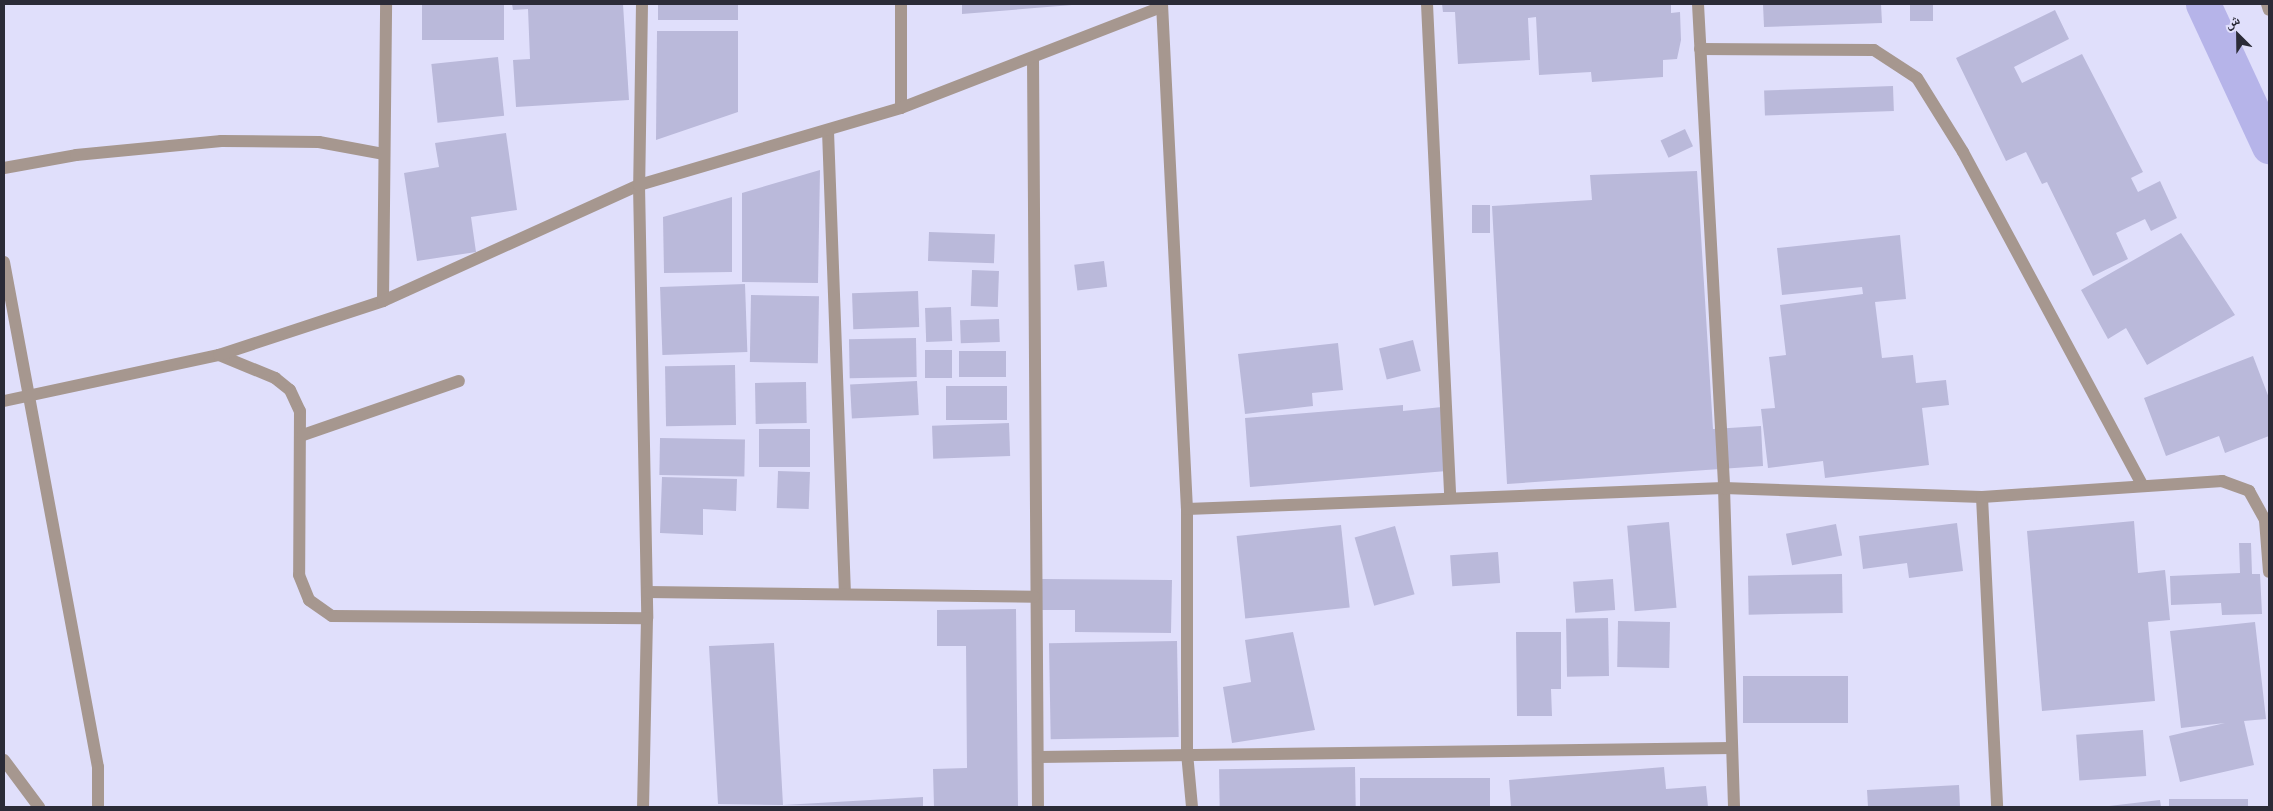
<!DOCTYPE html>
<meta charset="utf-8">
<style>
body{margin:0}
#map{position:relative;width:2273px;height:811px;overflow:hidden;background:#e0dffb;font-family:Jost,"Noto Naskh Arabic",sans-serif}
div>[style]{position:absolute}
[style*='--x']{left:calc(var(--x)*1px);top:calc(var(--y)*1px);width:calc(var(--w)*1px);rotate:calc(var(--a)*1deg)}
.canal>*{height:35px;margin:-17.5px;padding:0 17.5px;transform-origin:17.5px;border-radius:17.5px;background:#b6b4e9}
.building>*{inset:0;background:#bab9da;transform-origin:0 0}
.minor>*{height:12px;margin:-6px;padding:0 6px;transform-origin:6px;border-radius:6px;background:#a6978f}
span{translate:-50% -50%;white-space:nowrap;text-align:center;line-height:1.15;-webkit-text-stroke:5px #e0dffb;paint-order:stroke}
.frame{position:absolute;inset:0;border:5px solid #2b2b37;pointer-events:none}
.north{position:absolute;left:2213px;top:10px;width:50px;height:50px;-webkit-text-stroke:4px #e0dffb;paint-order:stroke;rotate:337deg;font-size:14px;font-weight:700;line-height:20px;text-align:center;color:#2b2b37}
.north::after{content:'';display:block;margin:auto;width:18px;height:22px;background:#2b2b37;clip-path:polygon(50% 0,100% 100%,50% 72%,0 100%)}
</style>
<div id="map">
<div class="canal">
<div style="--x:2203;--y:4;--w:157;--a:65.1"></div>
</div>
<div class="building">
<div style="left:422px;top:4px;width:82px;height:36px"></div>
<div style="clip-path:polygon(512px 4px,623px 4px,629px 100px,516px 107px,513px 60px,530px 59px,528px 9px,513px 10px)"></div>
<div style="left:658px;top:4px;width:80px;height:16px"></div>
<div style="clip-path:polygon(962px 4px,1072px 4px,1072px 5px,962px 14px)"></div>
<div style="clip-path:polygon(1442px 4px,1671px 4px,1671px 13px,1680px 12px,1681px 40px,1677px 59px,1663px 60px,1663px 77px,1592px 82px,1591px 72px,1539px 75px,1536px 17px,1528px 18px,1530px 60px,1458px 64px,1455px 12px,1443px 12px)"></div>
<div style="clip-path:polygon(1763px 4px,1881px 4px,1882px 23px,1764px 27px)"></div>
<div style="left:1910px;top:4px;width:23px;height:17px"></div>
<div style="clip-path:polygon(2055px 10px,2069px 39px,2014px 67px,2022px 83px,2082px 54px,2143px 172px,2131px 178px,2138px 192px,2160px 181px,2177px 218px,2151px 231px,2145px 219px,2116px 233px,2128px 259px,2093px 276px,2047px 182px,2042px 184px,2026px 152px,2006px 161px,1956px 58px)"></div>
<div style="clip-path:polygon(657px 31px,738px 31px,738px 112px,656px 140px)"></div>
<div style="left:498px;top:57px;width:59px;height:67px;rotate:84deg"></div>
<div style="left:1893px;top:86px;width:25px;height:129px;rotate:88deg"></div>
<div style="left:1685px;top:129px;width:19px;height:27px;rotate:65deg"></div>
<div style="clip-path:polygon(506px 133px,517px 210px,471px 217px,476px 252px,417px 261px,404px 173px,439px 167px,435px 143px)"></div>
<div style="clip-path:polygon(820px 170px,818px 283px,742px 282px,742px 193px)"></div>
<div style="clip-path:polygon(1697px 171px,1713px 429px,1761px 426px,1763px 466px,1507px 484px,1492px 206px,1592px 200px,1590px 175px)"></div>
<div style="clip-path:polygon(732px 197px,732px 272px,664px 273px,663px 217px)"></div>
<div style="left:1472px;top:205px;width:18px;height:28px"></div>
<div style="left:929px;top:232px;width:66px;height:29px;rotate:2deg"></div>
<div style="clip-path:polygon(2181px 233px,2235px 315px,2147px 365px,2126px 328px,2108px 339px,2081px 290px)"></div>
<div style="clip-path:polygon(1900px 235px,1906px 299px,1875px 302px,1882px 358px,1913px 355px,1916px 383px,1946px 380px,1949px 405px,1922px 408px,1929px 465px,1825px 478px,1823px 461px,1768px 468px,1761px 409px,1775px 408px,1769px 357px,1786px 355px,1780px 305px,1863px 294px,1862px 287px,1782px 295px,1777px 248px)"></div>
<div style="left:1104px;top:261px;width:26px;height:30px;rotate:83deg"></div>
<div style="left:972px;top:270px;width:27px;height:36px;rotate:2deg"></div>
<div style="left:745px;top:284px;width:68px;height:85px;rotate:88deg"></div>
<div style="left:918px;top:291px;width:36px;height:66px;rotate:88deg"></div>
<div style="left:751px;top:295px;width:68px;height:67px;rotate:1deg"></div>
<div style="left:951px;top:307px;width:34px;height:26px;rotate:88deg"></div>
<div style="left:999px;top:319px;width:23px;height:39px;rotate:88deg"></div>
<div style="left:916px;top:338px;width:39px;height:67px;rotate:89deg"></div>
<div style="left:1413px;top:340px;width:32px;height:35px;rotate:76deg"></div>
<div style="clip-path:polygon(1338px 343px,1343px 390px,1312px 393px,1313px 406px,1245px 414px,1238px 354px)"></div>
<div style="left:925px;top:350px;width:27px;height:28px"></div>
<div style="left:1006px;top:351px;width:26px;height:47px;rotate:90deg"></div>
<div style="clip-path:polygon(2253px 356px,2269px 398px,2269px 436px,2225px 453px,2219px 436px,2166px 456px,2144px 398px)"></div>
<div style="left:735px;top:365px;width:60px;height:70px;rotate:89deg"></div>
<div style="left:917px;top:381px;width:34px;height:67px;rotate:87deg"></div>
<div style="left:806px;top:382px;width:41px;height:51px;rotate:89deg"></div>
<div style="left:946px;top:386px;width:61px;height:34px"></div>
<div style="clip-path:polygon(1403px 405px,1403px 411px,1442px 407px,1447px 471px,1250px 487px,1245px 418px)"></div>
<div style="left:1009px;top:423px;width:33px;height:77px;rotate:88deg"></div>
<div style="left:759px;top:429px;width:51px;height:38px"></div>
<div style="left:660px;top:438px;width:85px;height:37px;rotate:1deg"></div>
<div style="left:778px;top:471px;width:32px;height:37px;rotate:2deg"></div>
<div style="clip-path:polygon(662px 477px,737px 479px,736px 511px,703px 509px,703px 535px,660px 533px)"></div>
<div style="clip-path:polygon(2134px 521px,2138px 573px,2165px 570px,2170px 620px,2148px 622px,2155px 701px,2042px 711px,2027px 531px)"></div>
<div style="left:1669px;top:522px;width:86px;height:42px;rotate:85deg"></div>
<div style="clip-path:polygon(1957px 523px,1963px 571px,1909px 578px,1907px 563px,1863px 569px,1859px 536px)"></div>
<div style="left:1836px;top:524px;width:32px;height:51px;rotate:79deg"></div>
<div style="left:1341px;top:525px;width:83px;height:105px;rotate:84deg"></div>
<div style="left:1395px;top:526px;width:71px;height:42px;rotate:74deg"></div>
<div style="clip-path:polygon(2239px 543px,2251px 543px,2252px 574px,2260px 574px,2262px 614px,2222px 615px,2221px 603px,2171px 605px,2170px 576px,2240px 573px)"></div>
<div style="left:1498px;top:552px;width:31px;height:48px;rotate:86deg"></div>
<div style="left:1842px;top:574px;width:39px;height:94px;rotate:89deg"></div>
<div style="clip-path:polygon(1042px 579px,1172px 580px,1171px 633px,1075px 632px,1075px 610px,1042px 610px)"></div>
<div style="left:1613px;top:579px;width:31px;height:40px;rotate:86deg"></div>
<div style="clip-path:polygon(1016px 609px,1018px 807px,934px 807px,933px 769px,967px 768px,966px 646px,937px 646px,937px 610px)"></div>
<div style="left:1608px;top:618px;width:58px;height:42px;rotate:89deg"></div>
<div style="left:1618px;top:621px;width:52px;height:46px;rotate:1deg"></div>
<div style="clip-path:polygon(2255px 622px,2266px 719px,2244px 721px,2254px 765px,2180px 782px,2169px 736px,2225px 723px,2181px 728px,2170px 631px)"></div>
<div style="clip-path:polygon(1293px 632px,1315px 730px,1232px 743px,1223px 687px,1251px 682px,1245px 640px)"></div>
<div style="clip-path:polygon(1516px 632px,1561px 632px,1561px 689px,1551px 689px,1552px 716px,1517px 716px)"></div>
<div style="left:1177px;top:641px;width:96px;height:128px;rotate:89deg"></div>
<div style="clip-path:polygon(774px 643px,783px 805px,923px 797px,923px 807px,718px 804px,709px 646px)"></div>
<div style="left:1743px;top:676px;width:105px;height:47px"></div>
<div style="left:2143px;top:730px;width:46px;height:67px;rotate:86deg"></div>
<div style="left:1355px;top:767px;width:39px;height:136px;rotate:89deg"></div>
<div style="clip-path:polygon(1664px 767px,1666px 789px,1706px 786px,1708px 807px,1511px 807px,1509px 780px)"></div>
<div style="left:1490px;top:778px;width:29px;height:130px;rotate:90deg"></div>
<div style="clip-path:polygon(1959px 785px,1960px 807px,1868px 807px,1867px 790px)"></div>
<div style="left:2248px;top:799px;width:8px;height:79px;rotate:90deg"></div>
<div style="clip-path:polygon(2160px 800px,2161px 807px,2110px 807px,2109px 806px)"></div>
</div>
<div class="minor">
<div style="--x:642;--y:4;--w:181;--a:90.9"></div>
<div style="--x:639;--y:185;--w:433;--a:88.9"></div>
<div style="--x:647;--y:618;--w:189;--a:91.2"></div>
<div style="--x:1162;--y:4;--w:506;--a:87.17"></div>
<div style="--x:1187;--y:509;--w:244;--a:90"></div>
<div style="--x:1187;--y:753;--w:54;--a:84.7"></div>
<div style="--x:1427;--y:4;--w:494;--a:87.3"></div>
<div style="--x:1698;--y:4;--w:485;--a:86.9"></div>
<div style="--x:1724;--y:488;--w:319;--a:88.2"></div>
<div style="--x:2267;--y:4;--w:6;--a:72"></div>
<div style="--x:1700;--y:49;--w:174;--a:0.3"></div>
<div style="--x:1874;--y:50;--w:51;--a:33.1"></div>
<div style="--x:1917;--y:78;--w:87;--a:58.1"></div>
<div style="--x:1963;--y:152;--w:376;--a:61.7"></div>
<div style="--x:1033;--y:58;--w:749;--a:89.62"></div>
<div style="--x:901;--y:108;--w:104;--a:-90"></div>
<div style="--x:828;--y:131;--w:462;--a:87.9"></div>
<div style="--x:4;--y:168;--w:73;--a:-10.2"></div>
<div style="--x:76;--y:155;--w:146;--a:-5.5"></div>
<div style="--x:221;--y:141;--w:98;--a:0.6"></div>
<div style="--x:319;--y:142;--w:65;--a:10.6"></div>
<div style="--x:4;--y:262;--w:514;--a:79.46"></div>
<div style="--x:98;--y:767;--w:40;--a:90"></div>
<div style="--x:383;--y:301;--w:297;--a:-89.4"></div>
<div style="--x:219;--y:355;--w:61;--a:22.3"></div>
<div style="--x:275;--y:378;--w:19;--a:39"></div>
<div style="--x:290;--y:390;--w:23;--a:65"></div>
<div style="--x:300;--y:411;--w:164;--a:90.3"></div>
<div style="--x:299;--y:575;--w:27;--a:68"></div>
<div style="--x:309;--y:600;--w:28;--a:35"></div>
<div style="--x:332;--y:616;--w:315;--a:0.4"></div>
<div style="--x:4;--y:401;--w:220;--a:-12.1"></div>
<div style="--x:219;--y:355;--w:173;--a:-18.2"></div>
<div style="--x:383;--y:301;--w:281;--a:-24.4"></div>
<div style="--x:639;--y:185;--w:273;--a:-16.4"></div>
<div style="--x:901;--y:108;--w:280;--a:-21.2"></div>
<div style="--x:303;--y:435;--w:165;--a:-19.1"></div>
<div style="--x:1982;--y:497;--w:310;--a:87.2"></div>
<div style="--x:1187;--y:509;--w:537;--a:-2.24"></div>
<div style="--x:1724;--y:488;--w:258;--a:2"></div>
<div style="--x:1982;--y:497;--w:241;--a:-3.8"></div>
<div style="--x:2222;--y:481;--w:29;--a:20"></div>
<div style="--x:2249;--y:491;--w:33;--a:61"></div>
<div style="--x:2265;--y:520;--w:52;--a:85.6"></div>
<div style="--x:647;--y:592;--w:387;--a:0.7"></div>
<div style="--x:1038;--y:757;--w:694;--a:-0.74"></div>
<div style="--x:4;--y:760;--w:59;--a:53.3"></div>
</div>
<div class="frame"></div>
<div class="north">ش</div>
</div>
